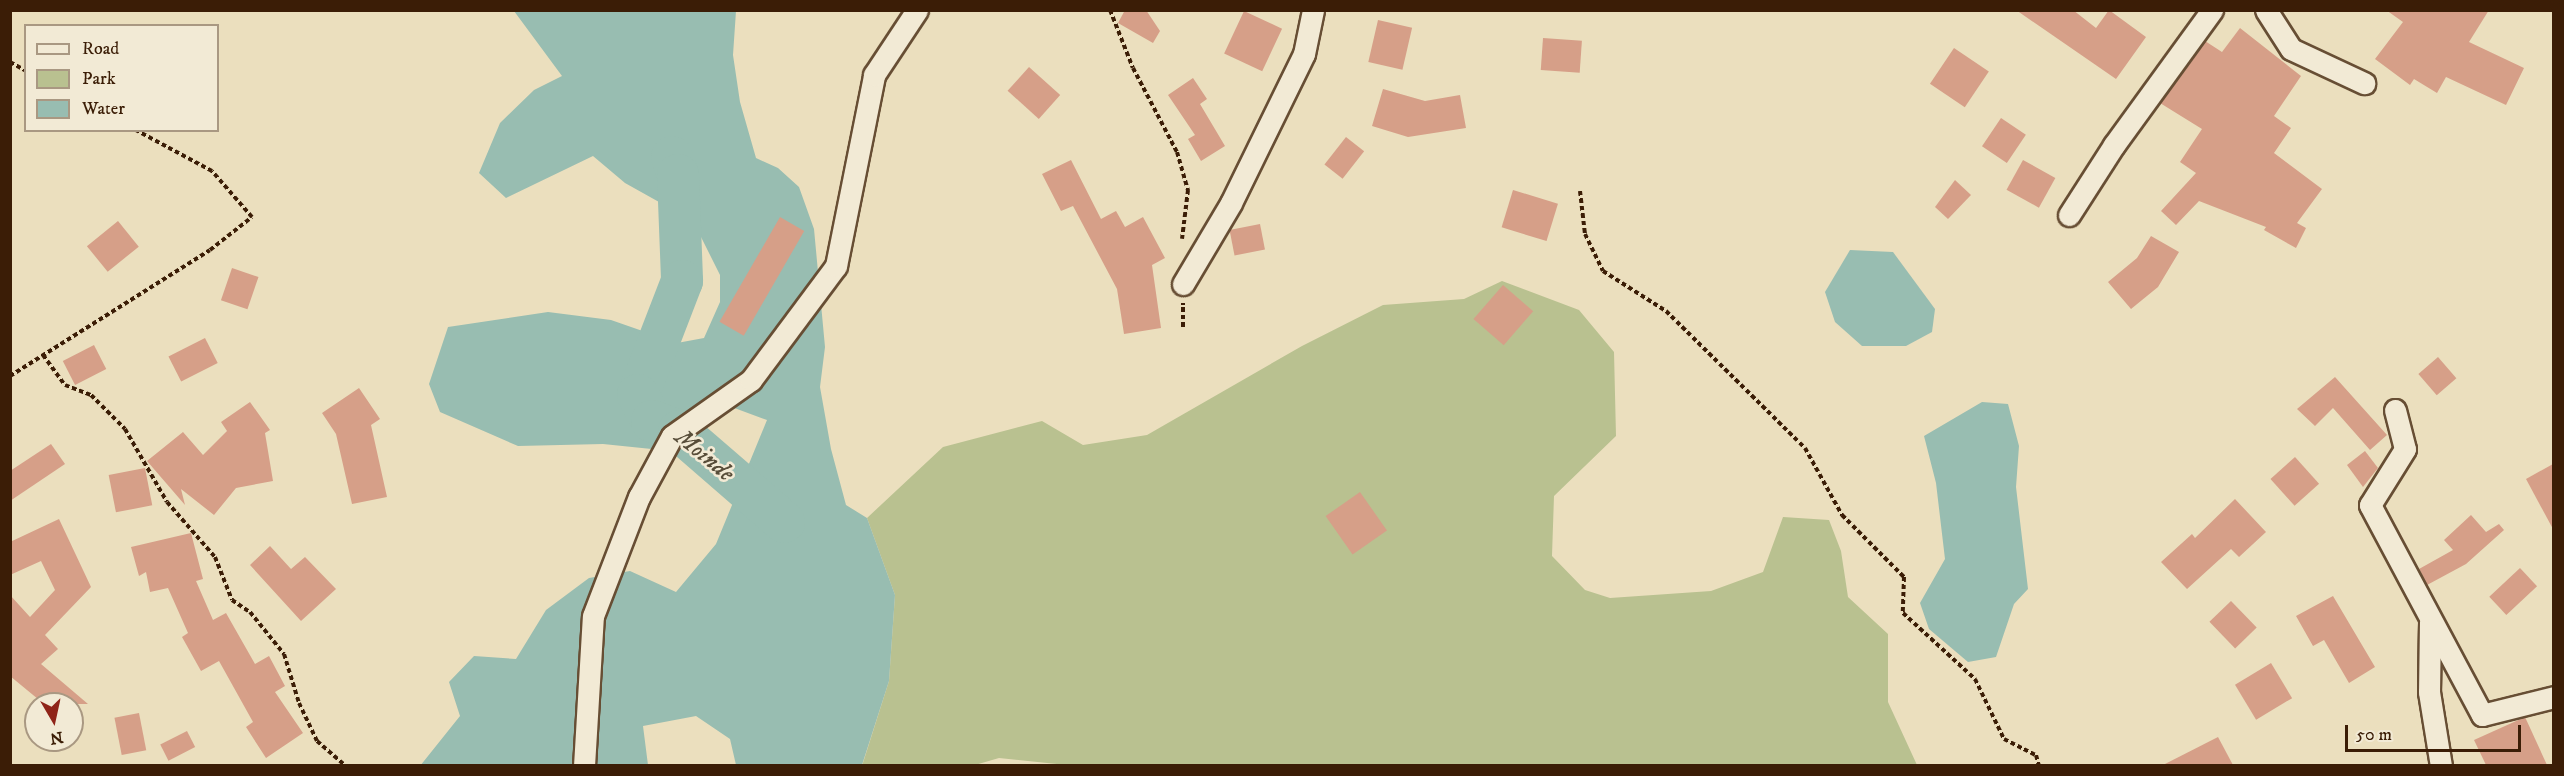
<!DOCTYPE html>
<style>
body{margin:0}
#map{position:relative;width:2564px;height:776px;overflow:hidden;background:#ebdfbe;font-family:"IM FELL DW Pica",serif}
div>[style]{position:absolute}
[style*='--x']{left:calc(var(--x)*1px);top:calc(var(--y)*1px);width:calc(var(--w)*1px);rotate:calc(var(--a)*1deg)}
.green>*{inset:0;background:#b9c190}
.water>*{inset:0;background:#98bdb1}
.river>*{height:42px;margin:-21px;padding:0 21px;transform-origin:21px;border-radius:21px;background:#98bdb1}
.building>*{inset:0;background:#d69f88;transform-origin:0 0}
.path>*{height:4px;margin-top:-2px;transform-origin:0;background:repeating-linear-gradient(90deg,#3b1d06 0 4.5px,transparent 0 7.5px)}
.roads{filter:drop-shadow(2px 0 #674e34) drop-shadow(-2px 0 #674e34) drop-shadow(0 2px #674e34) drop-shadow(0 -2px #674e34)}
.minor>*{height:21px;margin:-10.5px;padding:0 10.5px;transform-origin:10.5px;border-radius:10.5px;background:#f2ead5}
span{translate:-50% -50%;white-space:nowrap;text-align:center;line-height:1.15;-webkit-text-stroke:5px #f2ead5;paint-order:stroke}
.water-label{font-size:24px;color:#574d39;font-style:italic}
.frame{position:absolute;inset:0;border:12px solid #3b1d06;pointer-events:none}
.legend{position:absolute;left:24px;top:24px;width:195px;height:108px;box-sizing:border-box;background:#f2ead5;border:2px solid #a99882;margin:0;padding:8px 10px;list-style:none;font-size:18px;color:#3b1d06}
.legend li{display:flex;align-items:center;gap:12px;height:30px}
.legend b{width:30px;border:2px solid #a99882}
.north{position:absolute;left:24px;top:692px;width:60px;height:60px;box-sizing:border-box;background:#f2ead5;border:2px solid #a99882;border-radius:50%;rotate:171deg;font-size:16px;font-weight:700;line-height:24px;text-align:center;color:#3b1d06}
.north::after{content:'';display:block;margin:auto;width:21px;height:27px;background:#8f2418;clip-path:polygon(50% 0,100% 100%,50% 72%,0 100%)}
.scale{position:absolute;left:2345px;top:725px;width:176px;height:27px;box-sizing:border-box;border:3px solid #3b1d06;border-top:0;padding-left:8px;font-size:18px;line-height:21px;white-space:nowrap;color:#3b1d06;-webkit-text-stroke:4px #f2ead5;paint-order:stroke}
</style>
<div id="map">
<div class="green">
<div style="clip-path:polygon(1502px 281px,1579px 310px,1614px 352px,1616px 436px,1554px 496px,1552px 556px,1585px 590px,1610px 598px,1711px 591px,1763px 572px,1783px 517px,1829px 520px,1841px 551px,1848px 597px,1888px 634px,1888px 702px,1917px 765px,1076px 766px,999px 758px,975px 765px,862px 766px,889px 681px,895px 595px,867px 518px,943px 447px,1042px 421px,1083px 445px,1147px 435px,1302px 346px,1383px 305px,1464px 299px)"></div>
</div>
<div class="water">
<div style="clip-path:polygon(514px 11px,736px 11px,733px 55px,740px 102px,756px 158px,778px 168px,799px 187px,814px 229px,825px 347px,820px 387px,831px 449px,846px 505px,867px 518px,895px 595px,889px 681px,862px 765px,736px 765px,730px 739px,696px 716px,643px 726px,648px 765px,420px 766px,460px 716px,449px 682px,474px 656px,516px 659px,546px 610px,589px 578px,630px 571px,676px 592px,716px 544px,767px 420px,729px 406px,671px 451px,603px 444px,518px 446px,440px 412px,429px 384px,448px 327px,548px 312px,611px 320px,677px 343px,704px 338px,720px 302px,720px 275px,693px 221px,625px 183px,593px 156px,506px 198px,479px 173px,500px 123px,534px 90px,562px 76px)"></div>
<div style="clip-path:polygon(1850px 250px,1893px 252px,1935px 309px,1932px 332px,1906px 346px,1862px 346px,1835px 322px,1825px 292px)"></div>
<div style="clip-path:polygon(1982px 402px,2008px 404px,2019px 446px,2016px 487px,2028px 589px,2014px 604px,1996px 657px,1968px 662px,1929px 629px,1920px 603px,1945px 559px,1936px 483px,1924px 436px)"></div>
</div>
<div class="river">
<div style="--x:672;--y:157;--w:19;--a:72"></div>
<div style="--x:678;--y:175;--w:106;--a:87.8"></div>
<div style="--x:682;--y:281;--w:122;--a:111.1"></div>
<div style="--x:638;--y:395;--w:30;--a:62"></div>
<div style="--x:652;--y:421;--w:29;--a:20"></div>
<div style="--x:679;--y:431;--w:139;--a:40.9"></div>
</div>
<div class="building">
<div style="clip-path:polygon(1125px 10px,1146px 10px,1160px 31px,1153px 43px,1118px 23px)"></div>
<div style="clip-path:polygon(2016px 10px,2073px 10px,2096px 28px,2109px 10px,2146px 37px,2116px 79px)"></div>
<div style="clip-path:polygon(2386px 10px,2489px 10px,2469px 42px,2524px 68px,2506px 105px,2446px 77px,2437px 93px,2414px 79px,2410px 85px,2375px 59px,2403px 22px)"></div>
<div style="left:1244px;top:11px;width:42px;height:47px;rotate:25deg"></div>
<div style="left:1378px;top:20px;width:35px;height:43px;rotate:13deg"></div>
<div style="clip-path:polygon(2240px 28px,2301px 76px,2274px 116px,2291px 128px,2274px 153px,2322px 189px,2297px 223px,2306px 228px,2296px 248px,2264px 230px,2266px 227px,2199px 201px,2176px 225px,2161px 211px,2196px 173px,2180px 162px,2202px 129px,2160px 103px,2205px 41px,2222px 52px)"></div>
<div style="left:1543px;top:38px;width:39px;height:32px;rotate:4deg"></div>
<div style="left:1954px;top:48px;width:42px;height:43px;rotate:34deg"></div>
<div style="left:1029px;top:67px;width:42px;height:32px;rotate:42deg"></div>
<div style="clip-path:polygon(1193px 78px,1207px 99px,1200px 104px,1225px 146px,1201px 161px,1188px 139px,1195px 135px,1168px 95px)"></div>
<div style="clip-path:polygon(1383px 89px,1425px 101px,1460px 95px,1466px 128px,1408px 137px,1372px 126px)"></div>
<div style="left:2001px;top:118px;width:30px;height:34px;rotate:34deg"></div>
<div style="left:1346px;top:137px;width:23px;height:35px;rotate:38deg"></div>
<div style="clip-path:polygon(1071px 160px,1101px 219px,1116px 211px,1125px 227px,1143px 217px,1165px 258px,1152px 265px,1161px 328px,1124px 334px,1117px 289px,1073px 206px,1061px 211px,1042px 174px)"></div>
<div style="left:2023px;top:160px;width:37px;height:34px;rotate:29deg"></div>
<div style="clip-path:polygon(1955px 180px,1971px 195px,1948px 219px,1935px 207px)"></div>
<div style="left:1513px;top:190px;width:47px;height:39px;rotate:17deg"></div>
<div style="left:780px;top:217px;width:28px;height:121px;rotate:30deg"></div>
<div style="left:118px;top:221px;width:33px;height:40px;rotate:51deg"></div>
<div style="left:1260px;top:224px;width:26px;height:31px;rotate:79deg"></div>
<div style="clip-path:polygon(2151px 236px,2179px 252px,2158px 287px,2131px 309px,2108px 282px,2137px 258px)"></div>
<div style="left:232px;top:268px;width:28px;height:34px;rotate:19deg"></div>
<div style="left:1503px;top:285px;width:40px;height:45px;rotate:41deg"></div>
<div style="left:205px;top:338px;width:28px;height:41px;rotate:63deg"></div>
<div style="left:94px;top:345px;width:27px;height:35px;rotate:63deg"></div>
<div style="left:2438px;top:357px;width:28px;height:26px;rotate:49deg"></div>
<div style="clip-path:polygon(2335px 377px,2387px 435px,2370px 450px,2333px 408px,2315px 426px,2297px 409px)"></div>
<div style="clip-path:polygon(359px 388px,380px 419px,371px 425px,387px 497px,352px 504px,336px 434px,322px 413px)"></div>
<div style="clip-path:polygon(250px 402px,270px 430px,265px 433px,273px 481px,236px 488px,214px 515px,181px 489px,185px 505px,147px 461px,183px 432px,203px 455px,227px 431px,221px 422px)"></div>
<div style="clip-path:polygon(51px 444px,65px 464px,10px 501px,10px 471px)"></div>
<div style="clip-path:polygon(2365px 451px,2378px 468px,2363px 487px,2347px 465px)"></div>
<div style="left:2295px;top:457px;width:36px;height:33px;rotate:48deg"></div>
<div style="clip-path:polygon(2553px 464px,2553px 529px,2526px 479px)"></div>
<div style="left:145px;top:468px;width:38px;height:37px;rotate:79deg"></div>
<div style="left:1360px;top:492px;width:47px;height:42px;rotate:55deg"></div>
<div style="clip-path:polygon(2235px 499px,2266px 532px,2239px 557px,2231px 549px,2187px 589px,2161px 562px,2192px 534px,2195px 538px)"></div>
<div style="clip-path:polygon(2471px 515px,2486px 532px,2499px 524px,2504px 530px,2466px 564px,2427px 585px,2419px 569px,2453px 550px,2444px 540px)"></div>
<div style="clip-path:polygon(59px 519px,91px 587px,45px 635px,58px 649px,41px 664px,88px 704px,44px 704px,10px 676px,10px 595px,30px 617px,55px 590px,41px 561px,10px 575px,10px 542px)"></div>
<div style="clip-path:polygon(191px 533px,203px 579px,196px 581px,213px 620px,226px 613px,255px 664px,269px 656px,285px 686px,275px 692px,303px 733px,266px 758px,246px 727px,253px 722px,219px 661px,201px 671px,182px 637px,188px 633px,168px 588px,150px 592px,146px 572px,139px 576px,131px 547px)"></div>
<div style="clip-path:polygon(270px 546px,291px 569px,305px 557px,336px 589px,301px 621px,250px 565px)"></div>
<div style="left:2520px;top:568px;width:25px;height:42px;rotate:47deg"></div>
<div style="clip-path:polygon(2333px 596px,2375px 667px,2349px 683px,2324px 640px,2313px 646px,2296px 616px)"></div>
<div style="left:2231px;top:601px;width:37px;height:30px;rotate:46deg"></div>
<div style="left:2271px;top:663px;width:41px;height:42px;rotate:59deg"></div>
<div style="left:139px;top:713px;width:38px;height:25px;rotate:79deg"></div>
<div style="clip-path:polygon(2525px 717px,2547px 765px,2486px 765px,2474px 740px)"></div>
<div style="left:187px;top:731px;width:18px;height:30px;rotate:63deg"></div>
<div style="clip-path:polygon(2218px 737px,2233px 765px,2163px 765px)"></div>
</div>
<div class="path">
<div style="--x:1110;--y:10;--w:62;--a:68.4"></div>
<div style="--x:1133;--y:68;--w:95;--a:62.4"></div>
<div style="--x:1177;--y:152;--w:40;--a:74"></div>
<div style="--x:1188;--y:190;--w:49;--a:97"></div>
<div style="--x:10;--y:62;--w:18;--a:29"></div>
<div style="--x:1580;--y:191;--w:43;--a:83.4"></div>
<div style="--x:1585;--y:234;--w:41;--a:64.1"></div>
<div style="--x:1603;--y:271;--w:75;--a:32.4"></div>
<div style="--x:1666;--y:311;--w:195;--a:44.6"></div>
<div style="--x:1805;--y:448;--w:77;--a:61.1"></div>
<div style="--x:1842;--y:515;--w:88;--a:45"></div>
<div style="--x:1904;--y:577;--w:36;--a:92"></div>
<div style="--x:1903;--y:613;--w:98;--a:42.5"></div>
<div style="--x:1975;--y:679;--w:67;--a:64.2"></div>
<div style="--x:2004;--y:739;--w:36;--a:27"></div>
<div style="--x:2036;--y:755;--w:11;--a:75"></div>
<div style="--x:1183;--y:327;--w:24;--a:-90"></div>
<div style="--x:43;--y:355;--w:37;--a:54"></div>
<div style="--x:65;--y:385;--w:28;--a:21"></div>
<div style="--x:91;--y:395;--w:48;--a:45"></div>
<div style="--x:125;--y:429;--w:84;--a:60.1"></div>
<div style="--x:167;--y:502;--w:73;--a:48.9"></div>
<div style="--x:215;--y:557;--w:46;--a:68.4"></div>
<div style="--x:232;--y:600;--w:22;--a:34"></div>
<div style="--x:250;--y:612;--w:54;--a:51"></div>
<div style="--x:284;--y:654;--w:51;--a:73"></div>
<div style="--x:299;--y:703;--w:42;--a:64.7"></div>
<div style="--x:317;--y:741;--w:38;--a:41"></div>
<div style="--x:10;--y:376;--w:236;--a:-32.2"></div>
<div style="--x:210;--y:250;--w:53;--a:-38.2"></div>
<div style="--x:252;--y:217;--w:61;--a:-131"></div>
<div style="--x:212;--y:171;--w:86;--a:-151.7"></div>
</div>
<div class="roads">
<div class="minor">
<div style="--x:2266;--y:10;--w:46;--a:57.3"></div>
<div style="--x:2291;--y:49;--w:81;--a:25"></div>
<div style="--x:2069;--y:215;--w:83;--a:-57.3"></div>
<div style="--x:2114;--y:145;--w:167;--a:-54"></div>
<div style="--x:1183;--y:284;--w:94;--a:-59.3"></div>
<div style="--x:1231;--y:203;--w:166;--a:-63.9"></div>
<div style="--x:1304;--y:54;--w:45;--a:-78.4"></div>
<div style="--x:2395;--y:410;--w:40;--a:75.6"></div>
<div style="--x:2405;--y:449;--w:66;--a:122"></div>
<div style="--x:2370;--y:505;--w:238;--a:61.9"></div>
<div style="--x:2482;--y:715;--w:74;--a:-14"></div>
<div style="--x:2430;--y:622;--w:70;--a:90.8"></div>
<div style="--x:2429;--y:692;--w:75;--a:80.8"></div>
<div style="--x:584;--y:766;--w:150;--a:-86.6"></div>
<div style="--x:593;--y:616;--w:128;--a:-68.9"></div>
<div style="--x:639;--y:497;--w:69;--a:-61.6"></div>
<div style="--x:672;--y:436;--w:97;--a:-35.3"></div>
<div style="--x:751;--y:380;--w:142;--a:-53.3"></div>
<div style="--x:836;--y:266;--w:195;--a:-78.7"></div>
<div style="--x:874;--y:75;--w:78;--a:-56.5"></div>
</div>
</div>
<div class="water-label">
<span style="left:704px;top:456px;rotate:39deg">Moinde</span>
</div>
<div class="frame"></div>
<ul class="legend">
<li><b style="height:8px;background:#f2ead5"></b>Road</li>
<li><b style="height:16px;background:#b9c190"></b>Park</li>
<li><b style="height:16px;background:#98bdb1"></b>Water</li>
</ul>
<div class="north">N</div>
<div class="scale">50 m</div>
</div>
